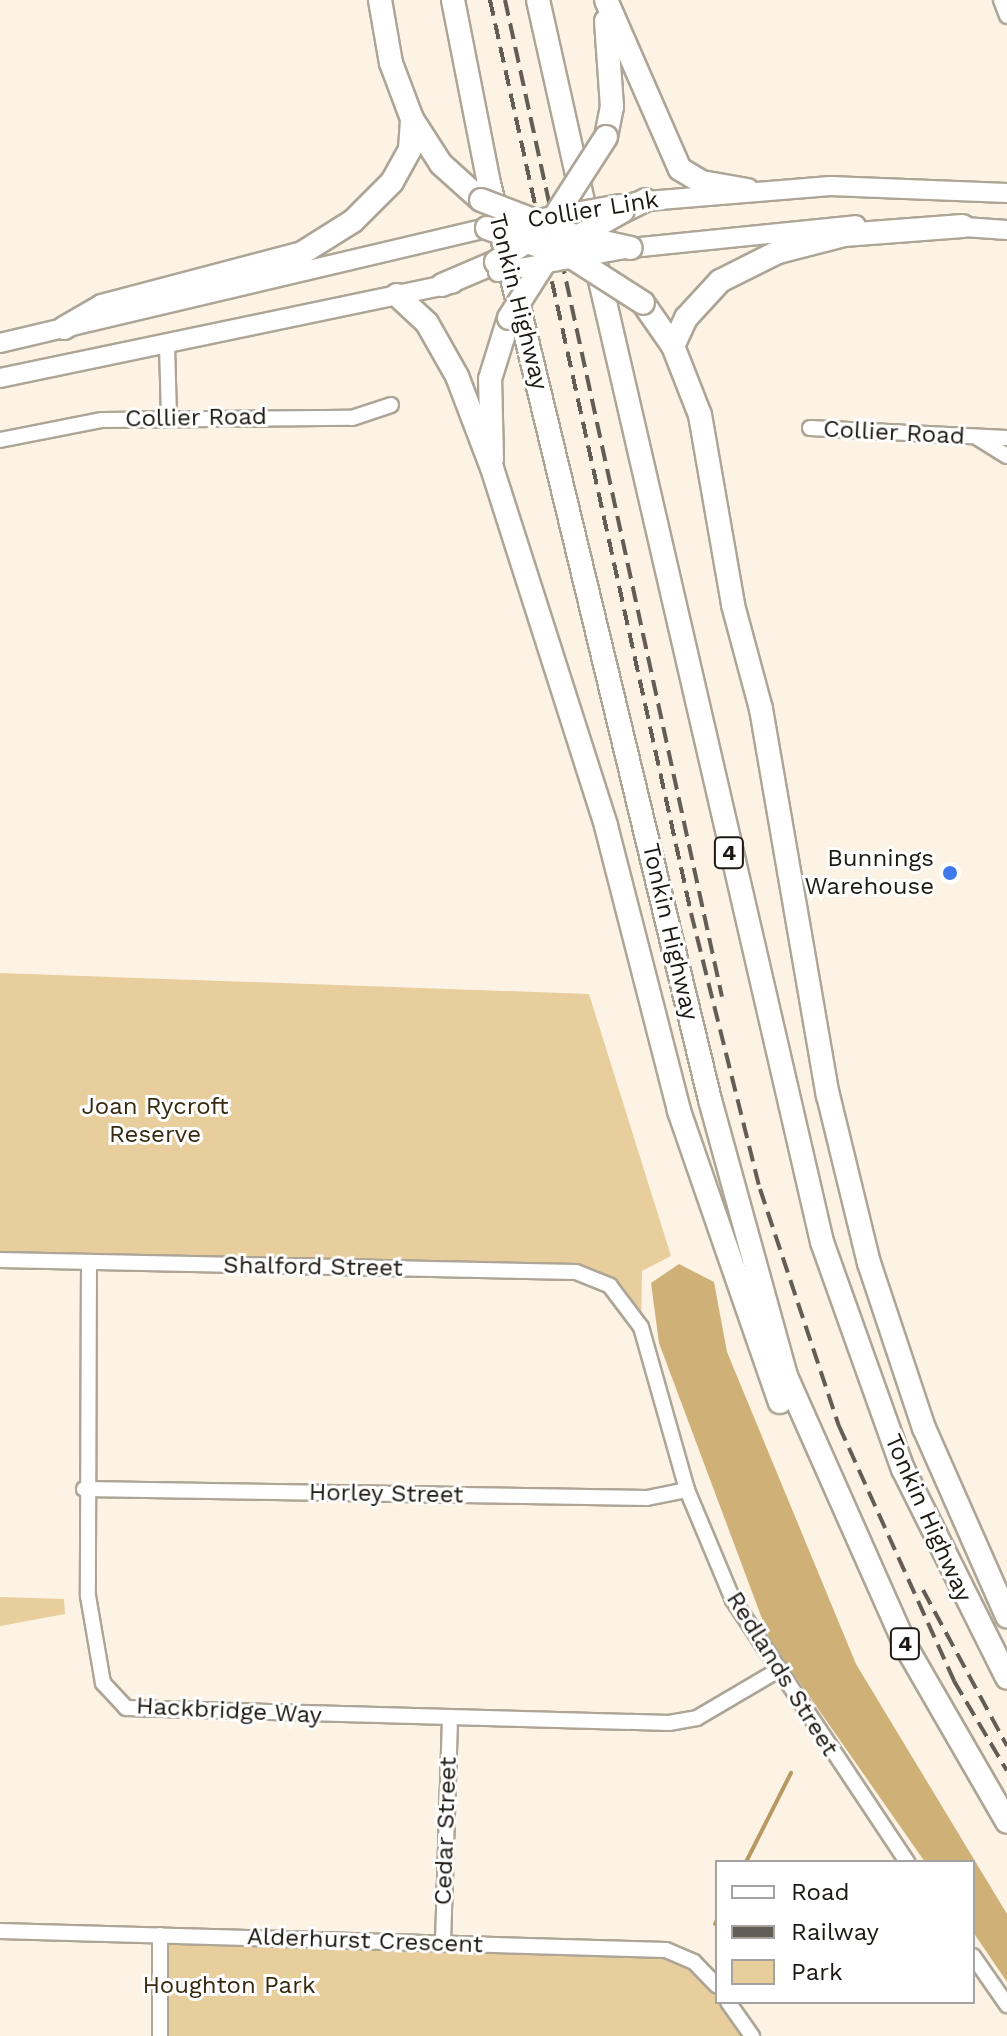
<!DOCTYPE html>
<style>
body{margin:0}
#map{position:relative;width:1007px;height:2036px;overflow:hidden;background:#fcf3e4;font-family:"Work Sans",sans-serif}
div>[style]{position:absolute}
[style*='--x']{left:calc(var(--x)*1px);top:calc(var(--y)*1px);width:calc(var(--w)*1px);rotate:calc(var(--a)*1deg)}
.green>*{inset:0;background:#e8cd9d}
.forest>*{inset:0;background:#cfb077}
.stream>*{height:4px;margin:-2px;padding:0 2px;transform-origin:2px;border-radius:2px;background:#b89961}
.roads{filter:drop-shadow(2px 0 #ada596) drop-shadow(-2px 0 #ada596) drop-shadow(0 2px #ada596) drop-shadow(0 -2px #ada596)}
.minor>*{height:14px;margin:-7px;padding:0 7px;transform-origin:7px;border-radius:7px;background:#fff}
.major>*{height:18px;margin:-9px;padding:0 9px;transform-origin:9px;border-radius:9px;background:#fff}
.highway>*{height:22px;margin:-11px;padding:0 11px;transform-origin:11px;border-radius:11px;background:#fff}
.rail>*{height:4px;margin-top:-2px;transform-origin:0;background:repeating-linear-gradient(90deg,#625d55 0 16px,transparent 0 24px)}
.bridges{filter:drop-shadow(2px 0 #ada596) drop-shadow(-2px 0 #ada596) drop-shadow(0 2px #ada596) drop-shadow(0 -2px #ada596)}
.major-bridge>*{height:18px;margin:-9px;padding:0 9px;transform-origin:9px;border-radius:9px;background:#fff}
.highway-bridge>*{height:22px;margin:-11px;padding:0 11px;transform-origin:11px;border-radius:11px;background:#fff}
.dots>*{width:22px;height:22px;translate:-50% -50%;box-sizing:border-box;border:4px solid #fff;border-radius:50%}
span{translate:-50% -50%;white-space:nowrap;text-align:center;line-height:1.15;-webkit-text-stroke:6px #fff;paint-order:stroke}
.shield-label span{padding:2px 6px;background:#fff;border:2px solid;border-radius:6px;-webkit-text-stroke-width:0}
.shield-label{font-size:22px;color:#1c1914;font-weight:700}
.street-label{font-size:24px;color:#1c1914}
.poi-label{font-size:24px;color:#1c1914}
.right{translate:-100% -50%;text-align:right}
.park-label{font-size:24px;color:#37290f}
.legend{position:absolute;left:715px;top:1860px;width:260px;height:144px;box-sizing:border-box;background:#fff;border:2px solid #a4a3a1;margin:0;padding:10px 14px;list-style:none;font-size:24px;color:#1c1914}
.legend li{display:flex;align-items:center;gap:16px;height:40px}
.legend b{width:40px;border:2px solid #a4a3a1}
</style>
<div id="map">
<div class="green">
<div style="clip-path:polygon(0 973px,589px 994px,671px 1256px,642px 1271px,641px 1327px,599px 1280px,0 1260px)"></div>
<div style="clip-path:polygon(0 1597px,64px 1599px,65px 1614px,0 1626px)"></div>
<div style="clip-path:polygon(160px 1935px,666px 1950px,717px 1986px,717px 2002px,728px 2002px,752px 2036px,160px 2036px)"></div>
</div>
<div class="forest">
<div style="clip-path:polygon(679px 1264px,714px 1282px,727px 1352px,856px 1664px,1007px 1914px,1007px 1982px,973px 1932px,973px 1862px,925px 1862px,770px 1640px,659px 1343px,651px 1283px)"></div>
</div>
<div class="stream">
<div style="--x:746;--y:1862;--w:100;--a:-63.2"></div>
<div style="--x:715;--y:1924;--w:4;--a:-63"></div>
</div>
<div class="roads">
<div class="minor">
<div style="--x:1001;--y:0;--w:17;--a:69"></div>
<div style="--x:167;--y:345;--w:71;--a:88.4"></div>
<div style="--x:810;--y:428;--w:197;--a:2.9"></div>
<div style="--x:978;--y:438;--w:34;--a:32"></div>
<div style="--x:0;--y:440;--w:104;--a:-11.1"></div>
<div style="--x:102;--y:420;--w:250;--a:-0.5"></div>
<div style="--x:352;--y:418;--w:41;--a:-18.4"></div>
<div style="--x:0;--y:1260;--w:576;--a:1.19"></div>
<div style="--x:576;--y:1272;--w:37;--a:22"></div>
<div style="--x:610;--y:1286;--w:51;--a:52.9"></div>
<div style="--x:641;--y:1327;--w:169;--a:74.2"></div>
<div style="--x:687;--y:1490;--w:119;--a:67.3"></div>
<div style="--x:733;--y:1600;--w:315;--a:56.4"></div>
<div style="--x:89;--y:1262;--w:334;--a:90.2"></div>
<div style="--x:88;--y:1596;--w:88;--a:80.2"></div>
<div style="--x:103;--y:1683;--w:34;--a:47"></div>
<div style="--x:126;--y:1708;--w:543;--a:1.58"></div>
<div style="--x:669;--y:1723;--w:28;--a:-10"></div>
<div style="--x:697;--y:1718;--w:91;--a:-30.5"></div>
<div style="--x:84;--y:1489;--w:563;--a:0.92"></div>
<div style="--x:647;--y:1498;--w:41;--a:-11.3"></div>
<div style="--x:0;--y:1931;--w:666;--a:1.63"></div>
<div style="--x:666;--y:1950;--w:30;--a:23"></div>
<div style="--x:694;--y:1962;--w:33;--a:46"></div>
<div style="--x:443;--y:1942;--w:223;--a:-88.2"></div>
<div style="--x:973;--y:1956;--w:60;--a:55.2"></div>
<div style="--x:728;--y:2002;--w:42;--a:54.8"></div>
<div style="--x:160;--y:2036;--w:101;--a:-90"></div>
</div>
<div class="major">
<div style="--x:635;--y:202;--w:196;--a:-4.7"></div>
<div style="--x:830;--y:186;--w:177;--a:2.3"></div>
<div style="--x:950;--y:226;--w:57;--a:4"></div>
<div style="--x:631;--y:248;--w:226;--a:-5.8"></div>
<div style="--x:0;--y:343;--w:500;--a:-13.29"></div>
<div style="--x:0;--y:378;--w:463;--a:-11.8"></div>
</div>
<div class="highway">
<div style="--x:380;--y:0;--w:64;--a:80.1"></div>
<div style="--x:391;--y:63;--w:60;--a:69.4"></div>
<div style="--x:412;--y:119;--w:54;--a:57.2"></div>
<div style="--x:441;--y:164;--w:54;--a:42"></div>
<div style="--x:453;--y:0;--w:187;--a:78.9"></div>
<div style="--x:489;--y:183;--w:943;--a:76.45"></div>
<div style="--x:710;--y:1100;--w:286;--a:74.6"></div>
<div style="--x:786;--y:1376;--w:294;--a:66.1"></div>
<div style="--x:905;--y:1645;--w:204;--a:60"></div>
<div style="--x:538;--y:0;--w:235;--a:77.4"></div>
<div style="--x:606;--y:0;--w:184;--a:66.4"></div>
<div style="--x:680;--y:169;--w:26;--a:31"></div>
<div style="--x:702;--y:182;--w:46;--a:10.1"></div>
<div style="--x:606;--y:137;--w:31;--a:-79"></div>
<div style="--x:612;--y:107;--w:86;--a:-94"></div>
<div style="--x:623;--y:211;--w:25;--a:-26"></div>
<div style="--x:596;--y:263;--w:1005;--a:77"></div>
<div style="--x:822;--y:1242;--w:241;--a:70.4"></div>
<div style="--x:903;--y:1469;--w:233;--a:63.5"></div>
<div style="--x:442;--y:285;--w:59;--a:-23.1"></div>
<div style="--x:397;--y:295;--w:41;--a:43"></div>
<div style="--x:427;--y:323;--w:61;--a:60.5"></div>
<div style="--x:457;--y:376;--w:98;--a:69.2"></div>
<div style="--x:492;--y:468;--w:376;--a:72.3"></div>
<div style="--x:606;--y:826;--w:294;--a:75.6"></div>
<div style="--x:679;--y:1111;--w:308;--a:70.9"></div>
<div style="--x:643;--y:303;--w:52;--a:55.1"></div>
<div style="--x:673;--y:346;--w:74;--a:68.6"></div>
<div style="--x:700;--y:415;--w:193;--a:80.1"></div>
<div style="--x:733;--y:605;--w:108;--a:74.9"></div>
<div style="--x:761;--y:709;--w:392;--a:80.2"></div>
<div style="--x:828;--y:1095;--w:173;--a:76.3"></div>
<div style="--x:869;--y:1263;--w:174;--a:71.6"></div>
<div style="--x:924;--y:1428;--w:206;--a:66.2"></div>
<div style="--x:64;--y:328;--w:44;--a:-30.1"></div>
<div style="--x:102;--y:306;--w:207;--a:-14.8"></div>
<div style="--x:302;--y:253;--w:60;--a:-32.1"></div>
<div style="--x:353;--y:221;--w:55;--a:-45"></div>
<div style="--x:392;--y:182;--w:38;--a:-61"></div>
<div style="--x:410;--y:149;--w:30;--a:-86"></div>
<div style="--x:673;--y:346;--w:31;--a:-65"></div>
<div style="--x:686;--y:318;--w:50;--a:-47.4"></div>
<div style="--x:720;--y:281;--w:65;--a:-26.6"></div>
<div style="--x:778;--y:252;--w:68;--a:-14.4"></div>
<div style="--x:844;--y:235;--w:119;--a:-4.3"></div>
<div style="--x:492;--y:459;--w:80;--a:-91.4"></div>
<div style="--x:490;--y:379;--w:64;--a:-72.7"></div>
</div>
</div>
<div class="rail">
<div style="--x:490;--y:0;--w:935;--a:77.58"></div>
<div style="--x:691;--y:913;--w:284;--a:76"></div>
<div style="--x:760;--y:1189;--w:250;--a:71.6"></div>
<div style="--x:839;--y:1426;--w:280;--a:65.7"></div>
<div style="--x:954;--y:1681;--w:104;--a:59.5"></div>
<div style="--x:505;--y:0;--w:1020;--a:77.72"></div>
<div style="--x:923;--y:1590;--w:177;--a:61.7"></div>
</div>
<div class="bridges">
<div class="major-bridge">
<div style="--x:487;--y:228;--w:136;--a:-10.2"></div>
<div style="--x:498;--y:272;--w:128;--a:-10.3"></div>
</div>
<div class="highway-bridge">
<div style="--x:481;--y:200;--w:97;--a:21"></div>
<div style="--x:572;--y:235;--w:60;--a:12.4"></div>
<div style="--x:487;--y:228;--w:91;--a:19.2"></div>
<div style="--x:573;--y:258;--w:83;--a:32.7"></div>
<div style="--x:496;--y:262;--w:63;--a:-33.9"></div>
<div style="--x:548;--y:227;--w:107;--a:-57.2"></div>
<div style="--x:509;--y:318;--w:80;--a:-57.3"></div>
<div style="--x:552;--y:251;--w:81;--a:-29.4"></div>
</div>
</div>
<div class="dots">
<div style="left:950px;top:873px;background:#3f79e9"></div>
</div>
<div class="shield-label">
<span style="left:729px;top:853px">4</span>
<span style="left:905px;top:1644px">4</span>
</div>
<div class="street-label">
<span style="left:593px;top:210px;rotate:-9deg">Collier Link</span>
<span style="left:518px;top:302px;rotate:76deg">Tonkin Highway</span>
<span style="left:196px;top:418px;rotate:-1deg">Collier Road</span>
<span style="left:894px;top:433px;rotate:3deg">Collier Road</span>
<span style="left:670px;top:932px;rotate:77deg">Tonkin Highway</span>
<span style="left:313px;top:1267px;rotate:1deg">Shalford Street</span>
<span style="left:386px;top:1494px;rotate:1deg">Horley Street</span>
<span style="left:928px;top:1518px;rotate:66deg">Tonkin Highway</span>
<span style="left:782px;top:1674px;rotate:58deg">Redlands Street</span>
<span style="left:229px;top:1711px;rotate:3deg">Hackbridge Way</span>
<span style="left:446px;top:1831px;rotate:-88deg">Cedar Street</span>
<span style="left:365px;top:1941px;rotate:2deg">Alderhurst Crescent</span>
</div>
<div class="poi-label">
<span class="right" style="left:934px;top:873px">Bunnings<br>Warehouse</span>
</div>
<div class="park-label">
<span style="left:155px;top:1121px">Joan Rycroft<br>Reserve</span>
<span style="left:229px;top:1986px">Houghton Park</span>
</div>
<ul class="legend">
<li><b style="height:10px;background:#fff"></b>Road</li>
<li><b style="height:10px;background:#625d55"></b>Railway</li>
<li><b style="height:22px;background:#e8cd9d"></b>Park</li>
</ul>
</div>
